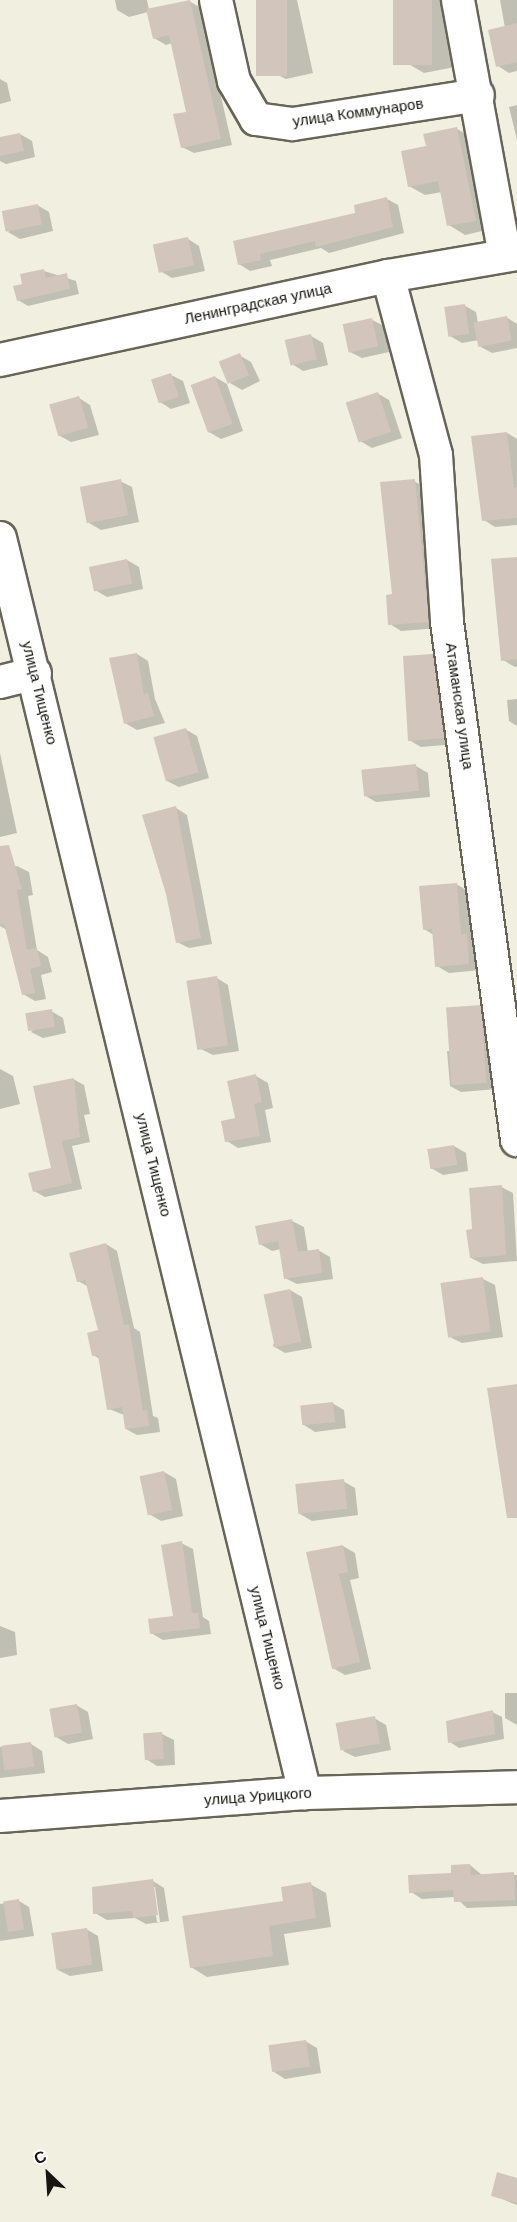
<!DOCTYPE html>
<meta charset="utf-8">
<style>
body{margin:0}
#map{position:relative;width:517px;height:2222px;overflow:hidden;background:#f1efe0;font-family:"DM Sans",sans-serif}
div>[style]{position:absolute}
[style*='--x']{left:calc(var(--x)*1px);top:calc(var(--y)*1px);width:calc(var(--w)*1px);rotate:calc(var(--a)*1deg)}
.shadow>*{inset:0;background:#0003}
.building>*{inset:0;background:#d2c6bc;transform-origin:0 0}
.roads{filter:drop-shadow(2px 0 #676558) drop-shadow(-2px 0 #676558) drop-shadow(0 2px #676558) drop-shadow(0 -2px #676558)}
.minor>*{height:32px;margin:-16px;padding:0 16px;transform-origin:16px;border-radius:16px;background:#fff}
span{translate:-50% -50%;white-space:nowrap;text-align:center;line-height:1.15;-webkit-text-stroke:5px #fff;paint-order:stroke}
.street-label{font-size:15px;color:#161510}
.north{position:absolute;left:18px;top:2144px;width:60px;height:60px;-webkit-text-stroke:4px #fff;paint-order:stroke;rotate:335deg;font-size:16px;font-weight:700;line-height:24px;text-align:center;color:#161510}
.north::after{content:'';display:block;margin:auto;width:21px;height:27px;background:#161510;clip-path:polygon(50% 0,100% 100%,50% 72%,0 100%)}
</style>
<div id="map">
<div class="shadow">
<div style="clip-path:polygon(115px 0,147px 0,149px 10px,189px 1px,201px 8px,232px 145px,194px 153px,182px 147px,187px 113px,172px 43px,166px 45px,154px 38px,148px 12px,129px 17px,117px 10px)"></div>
<div style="clip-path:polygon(257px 0,297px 0,313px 73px,286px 79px,274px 73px)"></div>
<div style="clip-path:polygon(395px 0,447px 0,460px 66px,424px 73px,407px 63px)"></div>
<div style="clip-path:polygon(500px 0,517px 0,517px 71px,509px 73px,498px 66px,505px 28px)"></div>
<div style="clip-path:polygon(0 79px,7px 83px,11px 101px,0 104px)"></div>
<div style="clip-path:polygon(517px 105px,517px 140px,509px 107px)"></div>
<div style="clip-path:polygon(457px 129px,473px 138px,491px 229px,465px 235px,449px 225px,442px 192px,425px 195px,409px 186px,428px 147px)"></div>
<div style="clip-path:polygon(20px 134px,32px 141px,35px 157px,6px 164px,0 161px,0 139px)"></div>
<div style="clip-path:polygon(387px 199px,398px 205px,404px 233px,329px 253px,321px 248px,270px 260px,272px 266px,250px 271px,239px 264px,235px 242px,357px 214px)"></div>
<div style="clip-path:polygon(37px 205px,49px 212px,53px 231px,20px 239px,8px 232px)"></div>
<div style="clip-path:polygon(188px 239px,199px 246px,205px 271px,172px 278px,160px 271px)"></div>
<div style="clip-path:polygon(44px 271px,76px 281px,79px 294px,28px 306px,18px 300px)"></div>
<div style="clip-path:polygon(465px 306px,476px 312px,478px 323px,506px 317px,517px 324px,517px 348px,492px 353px,481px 347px,479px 340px,462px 343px,450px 336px)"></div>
<div style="clip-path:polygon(372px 320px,384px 326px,389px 352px,362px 358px,350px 352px)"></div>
<div style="clip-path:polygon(311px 336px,323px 343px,328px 365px,303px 371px,292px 364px)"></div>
<div style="clip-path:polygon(239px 355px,251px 362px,260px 381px,242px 390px,230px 383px)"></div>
<div style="clip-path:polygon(171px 375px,183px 381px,190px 403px,171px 409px,160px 402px)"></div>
<div style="clip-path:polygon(215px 377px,227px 384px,243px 431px,221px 439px,209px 432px)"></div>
<div style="clip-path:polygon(377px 393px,389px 400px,402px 438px,372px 448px,360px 441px)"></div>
<div style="clip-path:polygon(79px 398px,90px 405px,99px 435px,71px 442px,60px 436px)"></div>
<div style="clip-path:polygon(507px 433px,517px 439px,517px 525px,495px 527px,484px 520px)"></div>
<div style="clip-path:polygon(120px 481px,132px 487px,139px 522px,101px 530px,89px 523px)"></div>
<div style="clip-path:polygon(414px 481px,426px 488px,440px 628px,401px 631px,390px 624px)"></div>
<div style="clip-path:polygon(517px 558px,517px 666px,515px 667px,503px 660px)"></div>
<div style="clip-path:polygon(127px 560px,139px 567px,143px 589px,107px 597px,95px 590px)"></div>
<div style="clip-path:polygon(137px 654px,148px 661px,155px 699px,165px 723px,137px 730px,125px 723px)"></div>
<div style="clip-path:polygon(433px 655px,444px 662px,456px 744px,421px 747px,409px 740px)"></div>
<div style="clip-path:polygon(517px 699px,517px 726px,509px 721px,507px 700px)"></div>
<div style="clip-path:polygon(185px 729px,197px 736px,209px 778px,179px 787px,167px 781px)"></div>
<div style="clip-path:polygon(0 753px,17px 833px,0 837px)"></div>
<div style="clip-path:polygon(416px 766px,428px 773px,430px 797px,376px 802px,364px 795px)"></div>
<div style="clip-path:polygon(176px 808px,187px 815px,212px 944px,189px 948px,177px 942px)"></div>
<div style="clip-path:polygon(17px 866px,29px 872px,33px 895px,28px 896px,37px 950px,48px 957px,52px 972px,41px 975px,46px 999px,35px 1001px,23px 994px,7px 930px,0 926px,0 869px)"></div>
<div style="clip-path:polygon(456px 884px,468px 891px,472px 939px,478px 942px,481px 970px,449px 973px,437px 966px,434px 935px,424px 929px)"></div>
<div style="clip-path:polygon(217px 978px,228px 985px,239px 1051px,213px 1055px,201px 1049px)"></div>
<div style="clip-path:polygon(480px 1006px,492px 1013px,497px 1089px,461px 1092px,450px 1086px,447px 1051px,452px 1051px)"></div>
<div style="clip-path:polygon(51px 1011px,63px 1018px,66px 1033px,43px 1038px,31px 1032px)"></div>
<div style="clip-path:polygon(0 1069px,13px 1076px,20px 1104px,0 1109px)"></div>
<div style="clip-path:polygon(256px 1076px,268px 1083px,273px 1108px,265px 1110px,271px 1142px,238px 1148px,227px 1141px)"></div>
<div style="clip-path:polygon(73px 1079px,84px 1085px,90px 1114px,84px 1115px,90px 1142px,72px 1146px,82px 1189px,45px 1197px,34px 1191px,52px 1169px)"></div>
<div style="clip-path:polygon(454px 1146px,466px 1153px,468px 1171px,443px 1175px,431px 1168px)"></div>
<div style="clip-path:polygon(501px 1187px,513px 1193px,517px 1261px,483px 1264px,471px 1258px,474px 1231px)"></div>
<div style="clip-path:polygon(292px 1221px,304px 1227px,308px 1252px,318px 1250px,330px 1257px,333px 1279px,297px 1284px,285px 1278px,281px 1249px,272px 1251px,260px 1244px)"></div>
<div style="clip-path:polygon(106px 1244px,117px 1251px,134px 1328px,140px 1332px,153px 1416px,158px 1418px,160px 1432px,137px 1435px,126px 1429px,124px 1415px,109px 1409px,100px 1359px,93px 1355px,100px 1331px,89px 1287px,78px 1281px)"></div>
<div style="clip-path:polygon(483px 1279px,495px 1285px,503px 1337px,462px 1343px,450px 1337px)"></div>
<div style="clip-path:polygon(290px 1290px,302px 1297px,312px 1348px,285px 1353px,273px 1346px)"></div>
<div style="clip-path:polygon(332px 1403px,344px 1410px,346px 1428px,315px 1432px,304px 1425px)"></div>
<div style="clip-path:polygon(164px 1472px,176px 1479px,183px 1516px,161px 1521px,149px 1514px)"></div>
<div style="clip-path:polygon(343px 1481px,355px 1488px,358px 1515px,312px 1521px,300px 1514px)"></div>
<div style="clip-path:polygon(181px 1543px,193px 1549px,203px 1617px,209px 1621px,211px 1634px,163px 1640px,151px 1633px,175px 1617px)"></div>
<div style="clip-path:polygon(343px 1546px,355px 1553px,359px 1578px,350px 1580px,371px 1669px,345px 1675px,333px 1668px,308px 1553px)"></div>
<div style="clip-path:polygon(0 1626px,15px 1632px,17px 1655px,0 1658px)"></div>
<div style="clip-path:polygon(505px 1693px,517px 1693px,517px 1725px,505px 1718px)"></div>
<div style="clip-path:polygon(76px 1705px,88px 1712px,93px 1739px,68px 1744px,56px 1737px)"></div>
<div style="clip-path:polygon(492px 1712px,502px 1717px,504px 1739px,459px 1748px,450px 1742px)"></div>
<div style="clip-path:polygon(374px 1718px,386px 1725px,391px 1750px,355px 1757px,343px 1751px)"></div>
<div style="clip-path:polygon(162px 1734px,174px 1740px,175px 1765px,157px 1766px,146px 1759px)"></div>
<div style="clip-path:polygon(31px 1744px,42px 1751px,45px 1773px,0 1778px,0 1747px)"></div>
<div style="clip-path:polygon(470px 1865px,482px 1875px,517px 1875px,517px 1906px,467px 1908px,455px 1897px,422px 1899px,411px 1892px)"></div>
<div style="clip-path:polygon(evenodd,153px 1881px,164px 1888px,169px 1921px,146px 1924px,135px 1918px,107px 1920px,95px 1913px,153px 1881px,152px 1887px,155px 1887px,160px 1922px,157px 1922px,152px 1887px)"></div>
<div style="clip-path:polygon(310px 1884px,326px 1893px,331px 1927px,284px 1934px,289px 1965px,207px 1977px,191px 1967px)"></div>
<div style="clip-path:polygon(19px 1901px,29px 1907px,34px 1936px,0 1941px,0 1904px)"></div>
<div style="clip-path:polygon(86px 1929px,98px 1936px,103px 1971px,70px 1976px,58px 1970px)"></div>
<div style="clip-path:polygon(305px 2041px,317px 2048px,321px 2073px,285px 2079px,274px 2072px)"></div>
<div style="clip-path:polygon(517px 2180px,517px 2205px,492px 2195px)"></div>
</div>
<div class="building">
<div style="clip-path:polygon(190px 0,221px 139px,181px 148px,173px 114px,186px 112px,169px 35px,153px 39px,146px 9px)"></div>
<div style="left:256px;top:0;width:31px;height:76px"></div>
<div style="left:393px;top:0;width:39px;height:65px"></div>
<div style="clip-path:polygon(517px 23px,517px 62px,496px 67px,488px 30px)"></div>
<div style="clip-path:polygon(457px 127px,476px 221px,447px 226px,438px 181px,408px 187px,401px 151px,426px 146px,423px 134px)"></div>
<div style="clip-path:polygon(20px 133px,24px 151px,0 156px,0 137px)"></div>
<div style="clip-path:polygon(387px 197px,393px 227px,316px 247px,315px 241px,260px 254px,261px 260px,238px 265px,233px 241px,355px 213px,354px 205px)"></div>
<div style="left:38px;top:204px;width:21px;height:37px;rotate:79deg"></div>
<div style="left:188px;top:237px;width:29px;height:36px;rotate:78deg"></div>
<div style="clip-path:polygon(44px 269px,46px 278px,67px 273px,70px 289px,17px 301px,13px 286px,22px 284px,20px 274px)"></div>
<div style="left:465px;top:304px;width:30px;height:21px;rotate:82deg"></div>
<div style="left:507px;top:316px;width:25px;height:34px;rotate:79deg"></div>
<div style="left:372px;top:318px;width:29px;height:30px;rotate:78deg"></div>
<div style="left:311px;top:334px;width:26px;height:27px;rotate:77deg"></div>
<div style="left:240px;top:353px;width:24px;height:23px;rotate:68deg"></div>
<div style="left:171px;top:373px;width:25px;height:21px;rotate:72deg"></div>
<div style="left:215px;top:376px;width:51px;height:26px;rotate:70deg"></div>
<div style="left:378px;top:392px;width:42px;height:34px;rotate:72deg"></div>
<div style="left:79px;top:396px;width:33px;height:31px;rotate:74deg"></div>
<div style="clip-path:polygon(507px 432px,514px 488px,517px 487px,517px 518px,482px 521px,471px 436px)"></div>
<div style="left:121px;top:479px;width:37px;height:42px;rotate:79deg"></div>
<div style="clip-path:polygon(415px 479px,429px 622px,388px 625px,386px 595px,392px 594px,380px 482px)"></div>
<div style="clip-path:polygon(517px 557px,517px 659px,501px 661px,491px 559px)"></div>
<div style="left:127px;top:559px;width:25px;height:39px;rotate:78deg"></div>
<div style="clip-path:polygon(137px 653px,144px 694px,148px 693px,154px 716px,124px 724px,109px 658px)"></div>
<div style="clip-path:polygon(433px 654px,444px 738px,408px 741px,403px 656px)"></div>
<div style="left:186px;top:728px;width:46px;height:34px;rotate:74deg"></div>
<div style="left:416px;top:764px;width:27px;height:55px;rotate:84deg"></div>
<div style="clip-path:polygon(176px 806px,201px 938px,176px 943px,166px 894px,142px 815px)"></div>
<div style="clip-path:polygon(9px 845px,22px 889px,17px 890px,27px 950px,37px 948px,41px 966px,30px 969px,35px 993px,22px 995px,4px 924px,0 925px,0 846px)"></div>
<div style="clip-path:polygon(457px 883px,461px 934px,467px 934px,469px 964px,435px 967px,432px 929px,423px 930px,419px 886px)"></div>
<div style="left:217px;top:976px;width:70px;height:31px;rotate:81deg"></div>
<div style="left:481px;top:1005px;width:78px;height:35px;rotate:86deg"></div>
<div style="left:52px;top:1009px;width:18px;height:27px;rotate:81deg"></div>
<div style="clip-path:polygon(256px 1074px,262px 1102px,254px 1104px,260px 1136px,225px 1142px,221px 1121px,235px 1118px,227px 1081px)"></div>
<div style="clip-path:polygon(74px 1078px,80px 1137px,62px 1141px,72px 1183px,33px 1192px,28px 1173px,51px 1168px,33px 1086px)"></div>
<div style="left:454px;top:1145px;width:20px;height:27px;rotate:81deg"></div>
<div style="clip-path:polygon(502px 1185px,506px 1255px,470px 1258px,466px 1230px,472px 1229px,469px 1188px)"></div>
<div style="clip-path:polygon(292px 1219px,298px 1252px,319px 1249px,322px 1273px,284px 1279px,278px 1241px,259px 1245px,255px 1226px)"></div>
<div style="clip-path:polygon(106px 1243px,124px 1325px,129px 1324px,143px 1411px,147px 1410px,149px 1426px,125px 1429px,122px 1407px,107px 1410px,98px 1355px,92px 1356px,87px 1333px,98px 1330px,85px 1280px,77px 1282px,69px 1253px)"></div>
<div style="left:483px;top:1277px;width:55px;height:43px;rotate:82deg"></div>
<div style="left:290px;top:1289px;width:54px;height:27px;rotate:78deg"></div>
<div style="clip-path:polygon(517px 1384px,517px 1518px,507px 1518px,487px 1388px)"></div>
<div style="left:333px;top:1402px;width:20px;height:33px;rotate:84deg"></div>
<div style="left:164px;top:1471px;width:40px;height:25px;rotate:78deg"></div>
<div style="left:344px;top:1479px;width:30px;height:49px;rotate:84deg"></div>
<div style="clip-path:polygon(182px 1541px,192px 1613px,198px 1613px,200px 1628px,150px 1634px,148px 1619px,173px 1616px,161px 1545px)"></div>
<div style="clip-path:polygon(343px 1545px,348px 1572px,339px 1574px,360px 1662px,332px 1669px,306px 1552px)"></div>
<div style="left:77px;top:1704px;width:29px;height:28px;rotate:80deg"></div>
<div style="clip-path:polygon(493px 1710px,495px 1734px,448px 1743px,446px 1721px)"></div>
<div style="left:375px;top:1716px;width:28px;height:40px;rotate:80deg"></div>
<div style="left:162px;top:1732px;width:27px;height:19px;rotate:86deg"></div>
<div style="left:31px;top:1742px;width:25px;height:30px;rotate:83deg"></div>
<div style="clip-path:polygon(470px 1864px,471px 1875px,514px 1872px,515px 1900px,454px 1902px,453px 1890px,409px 1893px,408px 1875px,451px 1873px,451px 1865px)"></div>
<div style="clip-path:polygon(153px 1879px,158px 1915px,133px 1918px,132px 1911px,93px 1914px,92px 1887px)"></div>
<div style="clip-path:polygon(311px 1882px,316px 1918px,269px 1926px,273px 1956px,190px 1968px,182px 1916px,283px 1901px,281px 1887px)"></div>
<div style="left:19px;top:1899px;width:31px;height:16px;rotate:81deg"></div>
<div style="left:87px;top:1928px;width:37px;height:36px;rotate:82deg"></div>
<div style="left:306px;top:2040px;width:27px;height:38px;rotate:82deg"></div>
<div style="clip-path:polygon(497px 2172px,517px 2178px,517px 2203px,491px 2196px)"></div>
</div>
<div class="roads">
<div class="minor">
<div style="--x:216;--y:0;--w:83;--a:77.5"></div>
<div style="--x:234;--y:81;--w:44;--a:59.9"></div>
<div style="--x:256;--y:119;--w:37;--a:8"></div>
<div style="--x:293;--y:124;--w:187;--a:-8.9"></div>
<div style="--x:458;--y:0;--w:259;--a:79.6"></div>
<div style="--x:388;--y:276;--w:185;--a:75"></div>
<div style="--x:436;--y:455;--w:167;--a:86.2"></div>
<div style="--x:447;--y:622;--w:523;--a:82.3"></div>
<div style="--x:0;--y:360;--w:397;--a:-12.2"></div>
<div style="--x:388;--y:276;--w:131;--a:-9.7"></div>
<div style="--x:0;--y:538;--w:1292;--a:76.34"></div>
<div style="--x:0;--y:682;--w:36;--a:-14"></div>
<div style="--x:0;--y:1816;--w:306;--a:-4.3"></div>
<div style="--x:305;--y:1793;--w:212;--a:-1.6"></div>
</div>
</div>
<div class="street-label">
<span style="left:358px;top:113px;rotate:-8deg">улица Коммунаров</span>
<span style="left:258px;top:304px;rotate:-12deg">Ленинградская улица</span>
<span style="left:39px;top:693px;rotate:76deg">улица Тищенко</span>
<span style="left:459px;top:706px;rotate:82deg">Атаманская улица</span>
<span style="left:153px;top:1165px;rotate:76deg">улица Тищенко</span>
<span style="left:267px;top:1638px;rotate:76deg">улица Тищенко</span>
<span style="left:258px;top:1797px;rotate:-4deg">улица Урицкого</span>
</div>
<div class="north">С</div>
</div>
